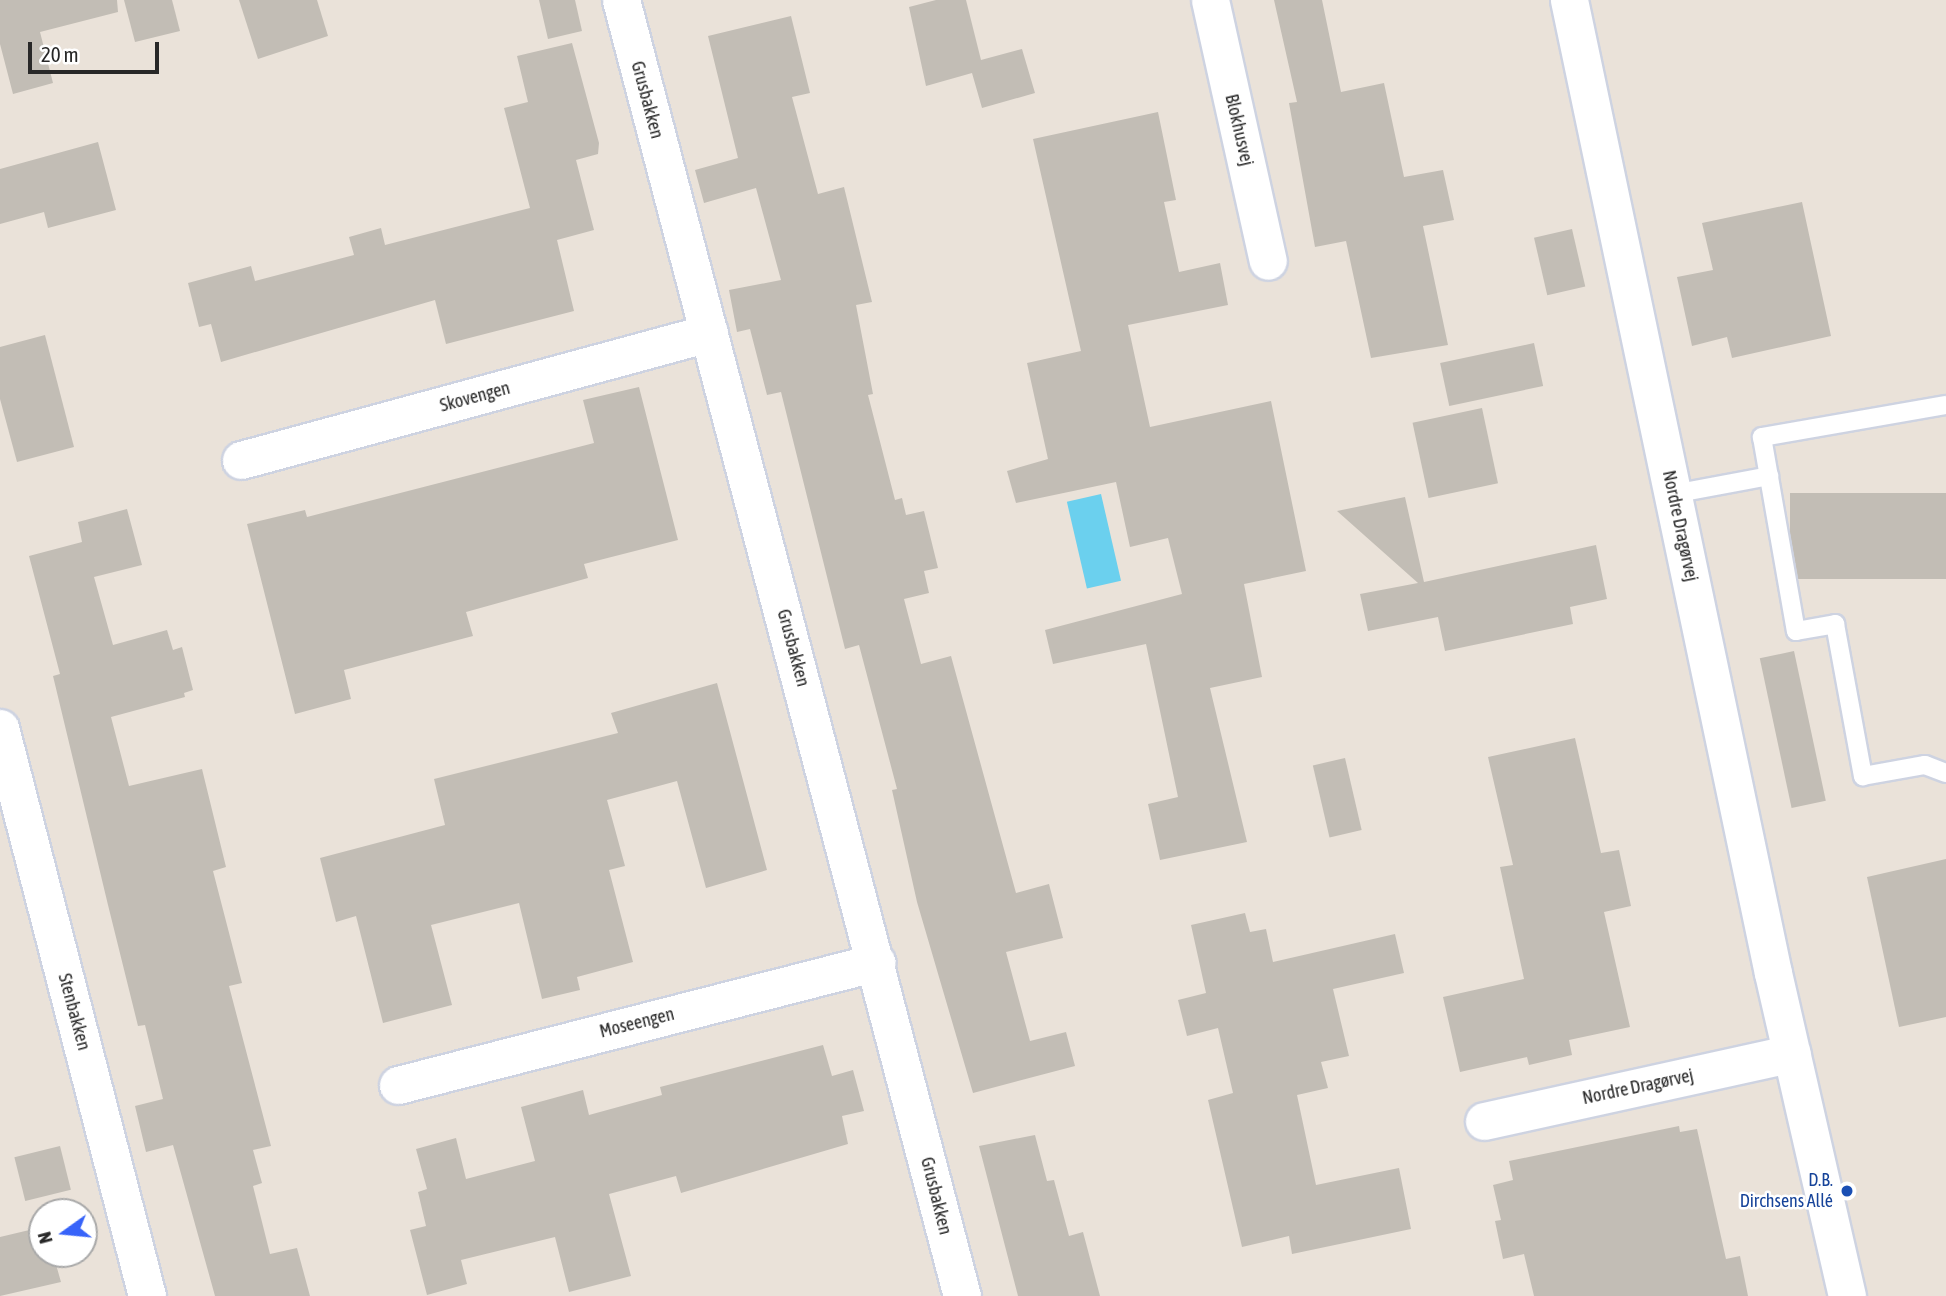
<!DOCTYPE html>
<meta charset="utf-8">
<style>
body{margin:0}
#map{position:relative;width:1946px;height:1296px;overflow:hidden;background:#eae2d9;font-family:"Asap Condensed",sans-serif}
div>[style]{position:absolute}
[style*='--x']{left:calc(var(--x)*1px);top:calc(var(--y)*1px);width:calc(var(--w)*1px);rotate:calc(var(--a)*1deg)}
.water>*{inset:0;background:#6bd0ee;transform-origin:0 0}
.building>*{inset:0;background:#c2bdb5;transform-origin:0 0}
.roads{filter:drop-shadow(2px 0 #ced3e1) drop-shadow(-2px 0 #ced3e1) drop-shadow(0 2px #ced3e1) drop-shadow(0 -2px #ced3e1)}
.service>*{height:18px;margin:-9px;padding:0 9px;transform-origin:9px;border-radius:9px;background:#fff}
.minor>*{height:37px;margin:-18.5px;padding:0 18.5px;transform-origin:18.5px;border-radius:18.5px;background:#fff}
.dots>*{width:19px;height:19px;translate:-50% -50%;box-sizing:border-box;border:4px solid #fff;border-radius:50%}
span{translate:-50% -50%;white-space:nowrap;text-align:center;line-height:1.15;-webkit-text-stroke:5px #fff;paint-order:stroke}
.street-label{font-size:18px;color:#282828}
.transit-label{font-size:18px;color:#164399}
.right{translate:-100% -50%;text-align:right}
.north{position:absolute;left:28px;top:1198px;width:70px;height:70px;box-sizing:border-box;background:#fff;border:2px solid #a9a9a9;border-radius:50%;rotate:255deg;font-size:19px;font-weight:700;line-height:28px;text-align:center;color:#282828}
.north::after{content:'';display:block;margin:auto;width:24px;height:32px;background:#3763f9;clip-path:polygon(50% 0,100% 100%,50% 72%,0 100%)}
.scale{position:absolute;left:28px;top:42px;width:131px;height:32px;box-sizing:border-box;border:4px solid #282828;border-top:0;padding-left:9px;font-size:21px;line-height:24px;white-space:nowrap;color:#282828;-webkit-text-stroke:5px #fff;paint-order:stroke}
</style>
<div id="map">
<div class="water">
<div style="left:1101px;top:494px;width:89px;height:35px;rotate:77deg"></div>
</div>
<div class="building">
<div style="clip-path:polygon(0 0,117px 0,118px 12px,40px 32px,53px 83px,13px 94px,0 44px)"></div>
<div style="clip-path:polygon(124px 0,172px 0,180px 31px,135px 42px)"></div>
<div style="clip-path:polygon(239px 0,317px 0,328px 36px,258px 59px)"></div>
<div style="clip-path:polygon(539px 0,575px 0,582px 31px,548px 39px)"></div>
<div style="clip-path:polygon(936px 0,966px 0,981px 60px,1022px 49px,1035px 93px,982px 108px,972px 73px,926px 86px,909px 7px)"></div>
<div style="clip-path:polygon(1274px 0,1322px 0,1341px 92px,1384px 83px,1404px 177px,1443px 170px,1454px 220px,1423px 226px,1448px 345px,1371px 358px,1346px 241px,1315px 247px,1289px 103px,1297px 102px)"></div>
<div style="clip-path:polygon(791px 16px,810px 93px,792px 97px,818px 194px,844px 187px,872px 302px,856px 305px,873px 394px,868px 395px,895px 500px,902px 498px,906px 515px,924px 511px,938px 568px,924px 571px,929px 593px,904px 599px,921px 664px,951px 656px,1016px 893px,1049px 884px,1063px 938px,1006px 952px,1030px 1041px,1066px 1032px,1075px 1066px,973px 1093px,917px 902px,892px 790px,897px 789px,859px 645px,845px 649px,781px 392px,767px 395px,750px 329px,737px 332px,729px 290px,781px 280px,756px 188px,704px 203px,695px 170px,738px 158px,708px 36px)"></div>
<div style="clip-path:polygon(572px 43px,599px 143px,598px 154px,576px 160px,594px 230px,557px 240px,574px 311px,446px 344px,435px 300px,221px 362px,211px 324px,199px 327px,188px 283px,251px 266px,255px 281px,354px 255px,349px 237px,381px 228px,385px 245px,530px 208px,504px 108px,528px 102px,517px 56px)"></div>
<div style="clip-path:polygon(1158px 112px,1176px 200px,1164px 202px,1179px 272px,1220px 263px,1228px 305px,1128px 325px,1150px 427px,1271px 401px,1306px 571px,1244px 584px,1262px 677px,1210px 688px,1247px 842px,1160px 860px,1148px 804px,1178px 797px,1146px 644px,1053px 664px,1045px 630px,1182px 594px,1168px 538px,1130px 547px,1116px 482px,1016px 503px,1007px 471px,1048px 459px,1027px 363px,1081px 351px,1033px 139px)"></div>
<div style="clip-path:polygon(98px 142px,116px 210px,48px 228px,44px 212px,0 224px,0 169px)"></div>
<div style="clip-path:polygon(1802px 202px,1831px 336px,1732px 358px,1727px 337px,1692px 346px,1677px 277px,1713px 270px,1702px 223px)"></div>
<div style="left:1572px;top:229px;width:59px;height:39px;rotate:77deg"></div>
<div style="clip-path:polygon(45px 335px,74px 447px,17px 462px,0 399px,0 347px)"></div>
<div style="left:1534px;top:343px;width:44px;height:96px;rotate:78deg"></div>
<div style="clip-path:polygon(639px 387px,678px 540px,584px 564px,588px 578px,466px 612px,473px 636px,344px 670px,351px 699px,295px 714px,247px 524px,305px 510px,307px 517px,594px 443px,583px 400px)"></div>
<div style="left:1482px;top:408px;width:77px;height:71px;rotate:78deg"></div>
<div style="left:1946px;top:493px;width:86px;height:156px;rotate:90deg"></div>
<div style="clip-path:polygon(1405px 497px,1424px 582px,1596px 545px,1607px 599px,1570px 607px,1573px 624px,1445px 651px,1438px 617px,1368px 631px,1360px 594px,1418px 583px,1337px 511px)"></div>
<div style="clip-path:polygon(127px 509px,142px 565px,94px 577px,113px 645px,167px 630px,173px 650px,182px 647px,193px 690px,184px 693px,185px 697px,111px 717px,129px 786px,202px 769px,226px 867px,213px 871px,242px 983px,229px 986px,271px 1146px,253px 1150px,262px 1183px,253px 1186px,270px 1254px,297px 1248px,310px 1296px,215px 1296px,173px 1145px,146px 1152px,135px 1106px,163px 1099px,145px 1025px,138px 1026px,108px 905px,53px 676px,60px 674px,29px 556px,82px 542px,78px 522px)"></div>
<div style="left:1794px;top:651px;width:153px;height:35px;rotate:78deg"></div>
<div style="clip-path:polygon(717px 683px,767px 870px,706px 888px,677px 781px,607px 800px,625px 866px,609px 870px,633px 962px,577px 977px,580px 990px,542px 999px,519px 903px,431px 925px,452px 1005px,383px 1023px,356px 916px,336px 922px,320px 858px,445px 825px,434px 779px,618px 733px,611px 713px)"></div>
<div style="clip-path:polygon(1575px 738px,1601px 853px,1619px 850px,1631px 906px,1604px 912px,1630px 1027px,1569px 1040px,1572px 1055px,1529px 1065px,1527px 1057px,1460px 1072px,1443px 997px,1524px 979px,1500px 867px,1513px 865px,1488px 757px)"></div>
<div style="left:1345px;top:758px;width:74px;height:33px;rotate:77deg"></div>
<div style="clip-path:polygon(1946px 859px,1946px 1017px,1899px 1027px,1867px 877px)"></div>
<div style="clip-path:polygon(1245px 913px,1250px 932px,1266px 929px,1273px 962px,1395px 934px,1404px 973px,1333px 989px,1349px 1056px,1321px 1062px,1328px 1088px,1297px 1095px,1316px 1185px,1399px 1168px,1411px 1229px,1292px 1254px,1289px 1236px,1242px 1247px,1208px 1100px,1233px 1093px,1218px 1028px,1187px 1036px,1178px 1000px,1206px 993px,1191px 925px)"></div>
<div style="clip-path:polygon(823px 1045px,832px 1076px,853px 1070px,864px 1111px,842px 1116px,848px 1144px,681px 1193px,676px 1176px,609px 1194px,631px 1276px,569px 1292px,555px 1237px,461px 1260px,467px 1284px,427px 1295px,410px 1230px,426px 1226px,418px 1192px,427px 1189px,416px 1149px,456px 1138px,466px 1179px,535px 1161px,521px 1107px,583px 1090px,589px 1115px,662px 1095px,660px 1087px)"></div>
<div style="clip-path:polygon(1679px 1126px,1680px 1132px,1697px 1129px,1726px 1259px,1740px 1256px,1748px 1296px,1534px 1296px,1524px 1254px,1503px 1259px,1495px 1221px,1501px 1220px,1493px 1185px,1513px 1180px,1509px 1161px)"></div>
<div style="clip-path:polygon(1035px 1135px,1047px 1181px,1054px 1180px,1069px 1236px,1083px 1232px,1100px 1296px,1018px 1296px,979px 1146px)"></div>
<div style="left:60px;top:1146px;width:45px;height:47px;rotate:76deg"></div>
<div style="clip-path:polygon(42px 1227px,42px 1254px,53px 1254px,61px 1282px,0 1296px,0 1237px)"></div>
</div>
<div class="roads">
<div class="service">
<div style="--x:1946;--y:405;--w:187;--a:170.1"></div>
<div style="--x:1762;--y:437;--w:197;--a:80.1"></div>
<div style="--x:1796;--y:631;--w:40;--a:-10"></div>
<div style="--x:1835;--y:624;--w:155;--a:79.6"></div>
<div style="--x:1863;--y:776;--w:63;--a:-10.1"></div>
<div style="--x:1925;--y:765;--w:22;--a:21"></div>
<div style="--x:1673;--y:494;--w:98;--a:-10.6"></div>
</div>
<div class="minor">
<div style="--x:621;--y:0;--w:1340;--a:75.26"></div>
<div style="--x:1210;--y:0;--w:267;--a:77.5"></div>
<div style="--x:1569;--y:0;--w:994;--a:78.16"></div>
<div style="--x:1773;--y:973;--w:331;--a:77.1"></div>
<div style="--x:241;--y:460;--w:485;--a:-15.2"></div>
<div style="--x:0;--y:728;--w:587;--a:75.49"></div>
<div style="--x:398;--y:1085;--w:494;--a:-14.4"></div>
<div style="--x:1484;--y:1121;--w:315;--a:-12.4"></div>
</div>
</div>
<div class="dots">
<div style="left:1847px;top:1191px;background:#1a4fb4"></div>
</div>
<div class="street-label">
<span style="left:647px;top:100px;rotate:75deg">Grusbakken</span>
<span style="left:1239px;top:130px;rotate:77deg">Blokhusvej</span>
<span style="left:475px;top:397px;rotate:-15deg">Skovengen</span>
<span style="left:1680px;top:526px;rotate:78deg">Nordre Dragørvej</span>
<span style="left:793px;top:648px;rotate:75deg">Grusbakken</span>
<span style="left:74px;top:1012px;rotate:75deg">Stenbakken</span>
<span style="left:637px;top:1023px;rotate:-14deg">Moseengen</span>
<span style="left:1638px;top:1087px;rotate:-12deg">Nordre Dragørvej</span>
<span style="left:936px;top:1196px;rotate:76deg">Grusbakken</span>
</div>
<div class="transit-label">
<span class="right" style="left:1833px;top:1191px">D.B.<br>Dirchsens Allé</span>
</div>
<div class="north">N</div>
<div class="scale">20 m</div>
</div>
